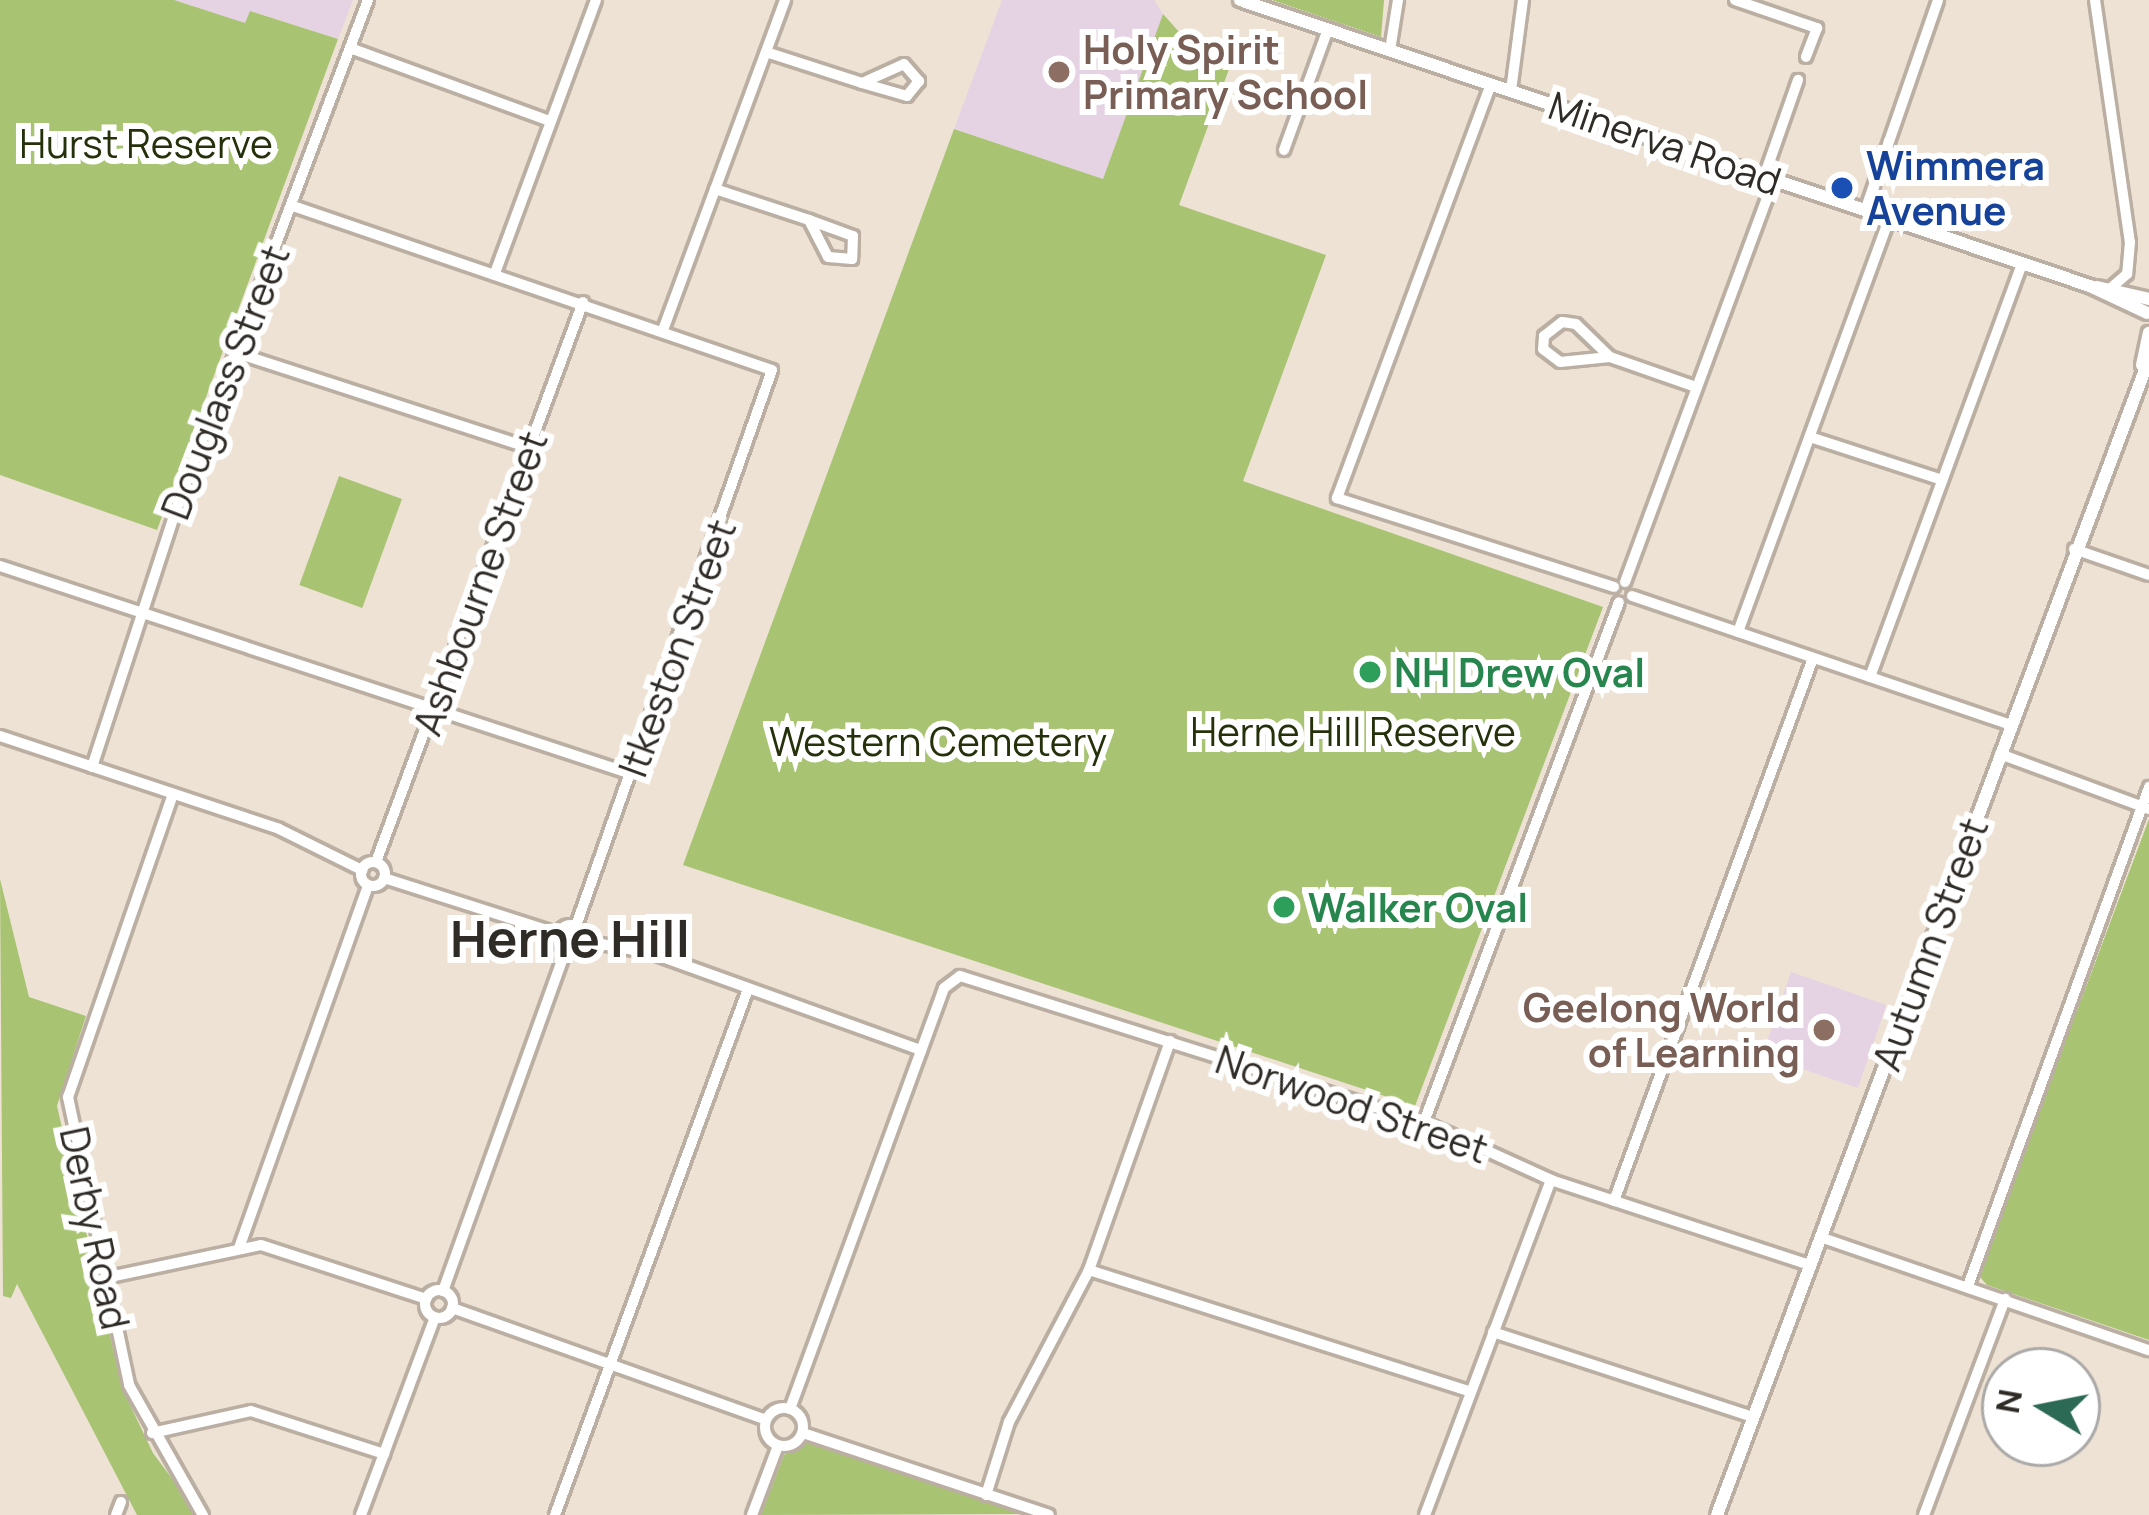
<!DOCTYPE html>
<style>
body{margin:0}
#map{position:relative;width:2149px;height:1515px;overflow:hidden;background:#ede2d4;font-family:Manrope,sans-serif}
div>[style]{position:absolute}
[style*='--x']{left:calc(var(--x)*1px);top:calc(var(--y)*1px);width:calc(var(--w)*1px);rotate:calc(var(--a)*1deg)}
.education>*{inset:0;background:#e5d3e4;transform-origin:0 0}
.green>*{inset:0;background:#a8c473;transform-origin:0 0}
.roads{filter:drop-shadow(3px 0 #baafa2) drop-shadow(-3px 0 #baafa2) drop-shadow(0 3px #baafa2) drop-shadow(0 -3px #baafa2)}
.minor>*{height:10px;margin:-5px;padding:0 5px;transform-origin:5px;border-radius:5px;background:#fff}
.minor>.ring{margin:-5px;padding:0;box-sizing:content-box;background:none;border:10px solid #fff;border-radius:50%}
.tertiary>*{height:12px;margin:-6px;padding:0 6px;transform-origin:6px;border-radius:6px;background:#fff}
.dots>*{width:33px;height:33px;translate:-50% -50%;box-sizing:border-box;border:6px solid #fff;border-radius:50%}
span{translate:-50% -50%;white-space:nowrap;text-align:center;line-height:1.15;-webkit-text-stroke:12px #fff;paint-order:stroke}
.education-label{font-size:39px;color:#785e54;font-weight:700}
.left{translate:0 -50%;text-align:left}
.right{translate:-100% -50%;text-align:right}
.park-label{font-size:39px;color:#25310a}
.street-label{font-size:39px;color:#2f2b26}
.transit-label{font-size:39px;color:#164399;font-weight:700}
.leisure-label{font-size:39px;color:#27864d;font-weight:700}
.district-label{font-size:51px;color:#2f2b26;font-weight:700}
.north{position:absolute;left:1981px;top:1347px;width:120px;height:120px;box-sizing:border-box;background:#fff;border:3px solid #acaaa8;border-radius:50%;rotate:280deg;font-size:33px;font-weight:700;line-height:48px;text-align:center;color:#2f2b26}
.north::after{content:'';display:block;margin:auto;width:42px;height:54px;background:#2c6a56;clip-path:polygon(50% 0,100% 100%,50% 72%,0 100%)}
</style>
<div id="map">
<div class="education">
<div style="clip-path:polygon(174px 0,353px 0,338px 39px,251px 11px,246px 24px)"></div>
<div style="clip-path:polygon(1002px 0,1154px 0,1163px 14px,1103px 179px,954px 129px)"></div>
<div style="left:1791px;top:972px;width:101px;height:88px;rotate:19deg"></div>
</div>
<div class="green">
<div style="clip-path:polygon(0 0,174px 0,245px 23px,250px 11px,338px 39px,157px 530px,0 475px)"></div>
<div style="clip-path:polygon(1272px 0,1384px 0,1381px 37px)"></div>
<div style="clip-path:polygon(1163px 14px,1180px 33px,1212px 45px,1239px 42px,1179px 205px,1326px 255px,1243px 481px,1603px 607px,1415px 1106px,683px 865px,954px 129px,1103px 179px)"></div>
<div style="left:339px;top:476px;width:67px;height:116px;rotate:20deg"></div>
<div style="clip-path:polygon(2149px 819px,2149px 1340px,1987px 1285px,1978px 1275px)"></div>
<div style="clip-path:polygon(0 879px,29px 997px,86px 1016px,57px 1106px,122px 1388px,153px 1453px,199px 1515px,137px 1515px,17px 1284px,11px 1298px,3px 1296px)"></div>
<div style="clip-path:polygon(808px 1443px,1021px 1514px,761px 1515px,784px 1455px)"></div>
</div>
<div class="roads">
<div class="minor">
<div style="--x:1735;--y:0;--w:87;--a:18.9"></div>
<div style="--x:1817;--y:28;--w:31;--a:111"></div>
<div style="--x:2095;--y:0;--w:245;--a:81.8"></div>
<div style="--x:2130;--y:242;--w:32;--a:95"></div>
<div style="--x:2127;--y:274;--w:21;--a:139"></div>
<div style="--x:350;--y:48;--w:213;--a:20.1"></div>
<div style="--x:1390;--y:50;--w:51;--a:-80.9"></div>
<div style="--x:766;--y:52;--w:101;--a:17.9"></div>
<div style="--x:904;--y:64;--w:23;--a:49"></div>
<div style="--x:919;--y:81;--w:19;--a:129"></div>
<div style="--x:907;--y:96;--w:47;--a:-163.9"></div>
<div style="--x:862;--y:83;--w:46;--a:-24.3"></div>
<div style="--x:1491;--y:84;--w:442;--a:110.4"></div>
<div style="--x:1337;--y:498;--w:291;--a:17.8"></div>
<div style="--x:1511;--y:91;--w:92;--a:-82.5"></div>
<div style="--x:1284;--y:150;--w:129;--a:-70"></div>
<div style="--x:1764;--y:177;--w:103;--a:-70.7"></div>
<div style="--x:715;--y:189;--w:99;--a:18.3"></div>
<div style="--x:293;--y:206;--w:506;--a:18.9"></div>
<div style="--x:772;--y:370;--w:590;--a:109.42"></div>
<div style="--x:1865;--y:211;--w:223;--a:-70.9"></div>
<div style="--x:809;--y:220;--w:47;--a:20"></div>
<div style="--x:853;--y:236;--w:23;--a:92"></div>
<div style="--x:852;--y:259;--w:24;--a:-175"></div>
<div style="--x:828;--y:257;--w:42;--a:-117.2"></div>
<div style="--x:495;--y:273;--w:291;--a:-69.7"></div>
<div style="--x:663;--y:330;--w:352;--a:-69.7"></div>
<div style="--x:234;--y:352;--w:310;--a:18"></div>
<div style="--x:1610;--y:357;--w:47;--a:-135.9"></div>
<div style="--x:1576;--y:324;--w:14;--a:-172"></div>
<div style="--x:1562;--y:322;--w:23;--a:142"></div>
<div style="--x:1544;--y:336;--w:13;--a:94"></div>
<div style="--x:1543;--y:349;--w:21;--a:37"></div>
<div style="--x:1560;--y:362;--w:50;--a:-5.7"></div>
<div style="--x:1610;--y:357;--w:91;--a:19.2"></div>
<div style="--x:1810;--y:437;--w:139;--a:18"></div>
<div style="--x:2074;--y:549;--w:79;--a:19.1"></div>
<div style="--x:0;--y:566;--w:664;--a:18.24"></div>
<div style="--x:1625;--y:582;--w:429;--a:-69.7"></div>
<div style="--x:1632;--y:596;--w:400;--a:18.8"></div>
<div style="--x:1738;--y:632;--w:440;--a:-69.9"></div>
<div style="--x:1870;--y:677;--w:441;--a:-69.8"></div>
<div style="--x:0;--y:736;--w:294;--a:18.4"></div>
<div style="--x:279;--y:829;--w:93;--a:26.3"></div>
<div style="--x:2000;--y:754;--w:159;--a:20.3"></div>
<div style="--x:92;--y:767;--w:274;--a:-71.9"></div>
<div style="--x:177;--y:507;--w:542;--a:-69.36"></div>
<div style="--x:173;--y:794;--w:321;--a:109.1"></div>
<div style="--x:68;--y:1097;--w:294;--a:78"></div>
<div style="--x:129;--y:1385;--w:150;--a:60.4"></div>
<div style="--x:376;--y:862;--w:597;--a:-69.71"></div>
<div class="ring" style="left:361px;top:862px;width:14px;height:14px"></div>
<div style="--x:384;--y:878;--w:184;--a:17.7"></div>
<div class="ring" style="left:558px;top:925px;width:16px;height:16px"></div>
<div style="--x:584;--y:941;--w:68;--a:10.2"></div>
<div style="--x:651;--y:953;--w:287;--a:19.8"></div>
<div style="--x:1424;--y:1122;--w:555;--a:-69.44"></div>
<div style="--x:1614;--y:1201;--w:578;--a:-69.87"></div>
<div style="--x:1820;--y:1237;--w:348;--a:19"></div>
<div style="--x:239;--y:1248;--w:385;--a:-70.4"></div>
<div style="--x:1089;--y:1270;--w:399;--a:17.7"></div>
<div style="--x:105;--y:1278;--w:159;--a:-11.9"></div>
<div style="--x:261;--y:1245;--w:174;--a:18.1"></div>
<div style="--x:1968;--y:1286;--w:531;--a:-70.06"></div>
<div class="ring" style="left:425px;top:1290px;width:18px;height:18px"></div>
<div style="--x:443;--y:1291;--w:363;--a:-70.2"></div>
<div style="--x:452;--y:1308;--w:333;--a:19.6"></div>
<div style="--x:1493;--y:1332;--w:274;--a:18.1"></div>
<div class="ring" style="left:765px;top:1408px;width:28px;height:28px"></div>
<div style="--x:790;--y:1409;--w:448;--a:-69.9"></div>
<div style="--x:944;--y:988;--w:20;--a:-37"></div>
<div style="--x:960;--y:976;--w:486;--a:17.5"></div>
<div style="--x:1424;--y:1122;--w:140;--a:24.5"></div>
<div style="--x:1551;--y:1180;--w:272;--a:18.2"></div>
<div style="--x:152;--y:1433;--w:101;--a:-12.5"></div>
<div style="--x:251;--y:1411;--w:140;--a:17.9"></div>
<div style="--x:803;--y:1433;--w:259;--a:18.4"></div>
<div style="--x:986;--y:1495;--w:77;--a:-72.5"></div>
<div style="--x:1009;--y:1422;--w:172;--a:-62.2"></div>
<div style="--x:1089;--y:1270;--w:243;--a:-70.5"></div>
<div style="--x:116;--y:1515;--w:14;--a:-69"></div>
<div style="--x:361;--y:1515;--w:211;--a:-69.5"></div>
<div style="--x:555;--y:1515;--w:560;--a:-69.85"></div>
<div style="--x:752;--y:1515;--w:74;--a:-69.4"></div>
<div style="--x:1425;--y:1515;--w:358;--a:-69.4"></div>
<div style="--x:1924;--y:1515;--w:231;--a:-69.4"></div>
</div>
<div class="tertiary">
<div style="--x:1240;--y:0;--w:897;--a:18.6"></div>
<div style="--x:2090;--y:286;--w:63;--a:25.3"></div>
<div style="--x:2097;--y:287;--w:53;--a:13"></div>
<div style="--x:2142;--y:365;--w:33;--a:-78"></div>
<div style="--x:1717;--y:1515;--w:1234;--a:-69.51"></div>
</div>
</div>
<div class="dots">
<div style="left:1059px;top:72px;background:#8d6e63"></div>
<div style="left:1842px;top:188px;background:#1a4fb4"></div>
<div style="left:1370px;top:672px;background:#2e9e5b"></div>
<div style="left:1284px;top:907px;background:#2e9e5b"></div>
<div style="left:1824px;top:1030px;background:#8d6e63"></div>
</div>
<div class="education-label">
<span class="left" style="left:1083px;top:72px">Holy Spirit<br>Primary School</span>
<span class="right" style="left:1800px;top:1030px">Geelong World<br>of Learning</span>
</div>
<div class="park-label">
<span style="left:146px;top:143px">Hurst Reserve</span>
<span style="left:1353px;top:731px">Herne Hill Reserve</span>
<span style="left:938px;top:741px">Western Cemetery</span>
</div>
<div class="street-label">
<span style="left:1665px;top:143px;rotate:19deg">Minerva Road</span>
<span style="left:225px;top:382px;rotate:-69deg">Douglass Street</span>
<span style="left:480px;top:583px;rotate:-70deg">Ashbourne Street</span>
<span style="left:677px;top:648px;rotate:-70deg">Itkeston Street</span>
<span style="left:1930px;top:944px;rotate:-70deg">Autumn Street</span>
<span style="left:1352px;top:1104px;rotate:19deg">Norwood Street</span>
<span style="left:95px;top:1228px;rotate:78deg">Derby Road</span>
</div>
<div class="transit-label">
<span class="left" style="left:1866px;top:188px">Wimmera<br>Avenue</span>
</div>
<div class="leisure-label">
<span class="left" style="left:1394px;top:672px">NH Drew Oval</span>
<span class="left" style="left:1308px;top:907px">Walker Oval</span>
</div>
<div class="district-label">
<span style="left:570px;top:938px">Herne Hill</span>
</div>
<div class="north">N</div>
</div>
